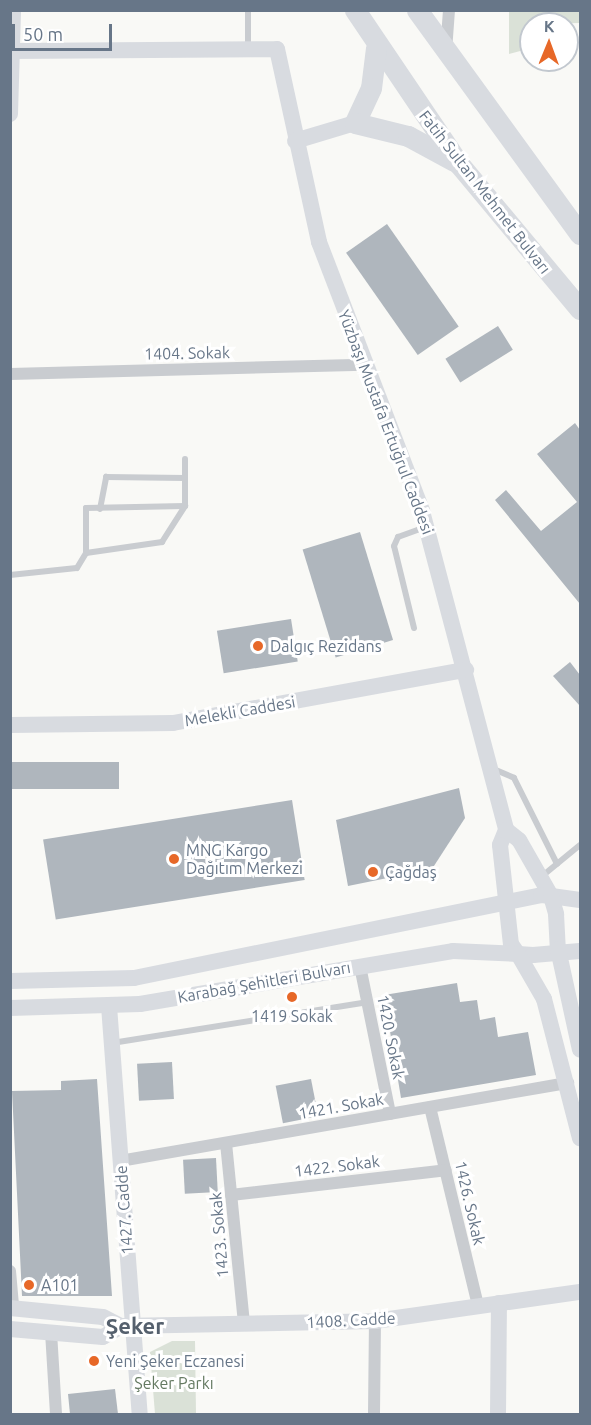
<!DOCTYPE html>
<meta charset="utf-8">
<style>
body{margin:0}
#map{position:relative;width:591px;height:1425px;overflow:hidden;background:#f9f9f6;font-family:Ubuntu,sans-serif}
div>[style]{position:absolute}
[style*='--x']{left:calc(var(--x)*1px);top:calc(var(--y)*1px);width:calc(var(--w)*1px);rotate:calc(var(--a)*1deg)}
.green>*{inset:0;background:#dae1d7}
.building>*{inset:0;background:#afb6bd;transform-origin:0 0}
.lane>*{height:6px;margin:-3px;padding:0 3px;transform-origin:3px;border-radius:3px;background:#c9ccd0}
.street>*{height:12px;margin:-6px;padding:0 6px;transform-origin:6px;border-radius:6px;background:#c9ccd0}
.secondary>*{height:16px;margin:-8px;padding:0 8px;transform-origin:8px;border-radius:8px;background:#d8dbe0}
.highway>*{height:21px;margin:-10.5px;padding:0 10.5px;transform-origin:10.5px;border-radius:10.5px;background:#d8dbe0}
.dots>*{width:16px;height:16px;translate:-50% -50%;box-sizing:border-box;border:3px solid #fff;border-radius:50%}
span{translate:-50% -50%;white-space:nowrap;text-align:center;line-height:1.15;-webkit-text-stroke:6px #fff;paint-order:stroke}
.street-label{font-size:16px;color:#677688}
.poi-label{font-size:16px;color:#677688}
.left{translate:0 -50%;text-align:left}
.park-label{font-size:16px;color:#657a62}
.district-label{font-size:22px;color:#55606d;font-weight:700}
.frame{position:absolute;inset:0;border:12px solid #677688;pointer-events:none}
.north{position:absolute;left:519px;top:12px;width:60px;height:60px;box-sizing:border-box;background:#fff;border:2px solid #c2c8cf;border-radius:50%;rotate:1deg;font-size:16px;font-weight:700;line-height:24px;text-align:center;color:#677688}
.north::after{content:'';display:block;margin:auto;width:21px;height:27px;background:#e76828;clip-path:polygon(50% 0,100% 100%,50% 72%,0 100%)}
.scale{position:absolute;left:12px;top:24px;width:100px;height:27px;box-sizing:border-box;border:3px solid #677688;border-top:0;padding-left:8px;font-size:18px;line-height:21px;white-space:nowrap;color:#677688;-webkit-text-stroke:4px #fff;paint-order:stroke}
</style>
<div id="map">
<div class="green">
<div style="clip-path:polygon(509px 11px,580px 11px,580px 23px,531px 24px,531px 41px,524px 50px,509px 54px)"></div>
<div style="clip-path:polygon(172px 1341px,195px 1341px,196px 1414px,155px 1414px,150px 1352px)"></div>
</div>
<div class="building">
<div style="left:387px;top:224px;width:125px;height:50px;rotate:55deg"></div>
<div style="left:498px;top:326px;width:28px;height:62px;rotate:58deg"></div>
<div style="clip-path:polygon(575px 423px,580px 430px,580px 604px,495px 500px,506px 490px,541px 531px,577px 502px,537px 454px)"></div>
<div style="left:360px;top:532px;width:113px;height:60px;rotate:73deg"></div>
<div style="left:291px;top:619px;width:43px;height:75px;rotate:81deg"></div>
<div style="clip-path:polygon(570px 662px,580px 675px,580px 706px,553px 676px)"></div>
<div style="left:119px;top:762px;width:27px;height:109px;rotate:90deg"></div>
<div style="clip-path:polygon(459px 788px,465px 818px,432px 869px,348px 886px,336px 820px)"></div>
<div style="left:292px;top:800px;width:81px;height:252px;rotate:81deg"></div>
<div style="clip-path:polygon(457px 983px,460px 1002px,477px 1000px,480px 1020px,495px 1017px,498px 1037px,528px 1032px,536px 1075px,401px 1098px,384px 995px)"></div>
<div style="left:172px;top:1062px;width:37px;height:35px;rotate:87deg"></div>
<div style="clip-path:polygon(97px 1079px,112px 1296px,22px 1296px,12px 1091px,61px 1090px,61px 1081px)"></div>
<div style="left:311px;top:1079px;width:38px;height:36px;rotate:79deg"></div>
<div style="left:216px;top:1158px;width:34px;height:33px;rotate:87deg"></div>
<div style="clip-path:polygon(115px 1389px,118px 1414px,70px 1414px,68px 1394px)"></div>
</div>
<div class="lane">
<div style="--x:248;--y:49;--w:39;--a:-90"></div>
<div style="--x:100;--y:509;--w:33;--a:-79"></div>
<div style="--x:106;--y:477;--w:79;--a:0.7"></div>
<div style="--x:86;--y:553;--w:77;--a:-8.2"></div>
<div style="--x:162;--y:542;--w:43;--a:-57.4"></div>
<div style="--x:185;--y:506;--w:47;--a:-90"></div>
<div style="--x:10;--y:575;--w:67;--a:-6"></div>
<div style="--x:77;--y:568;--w:17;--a:-59"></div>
<div style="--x:86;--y:553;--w:45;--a:-90"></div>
<div style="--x:86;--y:508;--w:99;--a:-1.2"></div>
<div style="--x:414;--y:628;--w:84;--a:-103.7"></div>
<div style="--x:394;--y:546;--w:10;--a:-66"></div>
<div style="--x:398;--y:537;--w:30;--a:-20"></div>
<div style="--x:491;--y:768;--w:25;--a:23"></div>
<div style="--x:514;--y:778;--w:96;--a:63.4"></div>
<div style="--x:541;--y:877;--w:50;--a:-39.4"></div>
<div style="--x:112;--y:1043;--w:258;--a:-9.1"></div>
</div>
<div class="street">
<div style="--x:446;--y:51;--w:41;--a:-85.8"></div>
<div style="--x:10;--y:374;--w:354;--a:-1.5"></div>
<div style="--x:360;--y:966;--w:151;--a:78.5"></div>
<div style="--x:430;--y:1107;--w:205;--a:76.4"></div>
<div style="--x:226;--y:1143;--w:182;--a:84.3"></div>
<div style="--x:120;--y:1161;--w:455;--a:-9.9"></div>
<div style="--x:231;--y:1195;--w:216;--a:-6.6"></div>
<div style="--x:10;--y:1271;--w:37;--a:85"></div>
<div style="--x:51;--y:1332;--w:82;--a:86.5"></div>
<div style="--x:374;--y:1414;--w:93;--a:-89.4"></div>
</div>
<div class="secondary">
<div style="--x:10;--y:51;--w:267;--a:-0.4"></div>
<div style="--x:277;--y:49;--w:198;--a:77.7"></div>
<div style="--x:319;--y:242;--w:288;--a:69"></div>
<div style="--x:422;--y:511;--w:330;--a:75.2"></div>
<div style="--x:10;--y:114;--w:104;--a:-88.3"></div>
<div style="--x:295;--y:141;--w:63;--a:-16.7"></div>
<div style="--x:10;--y:725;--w:163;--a:-0.7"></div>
<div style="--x:173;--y:723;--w:298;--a:-10.3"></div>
<div style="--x:580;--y:900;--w:29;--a:-172"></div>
<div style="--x:551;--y:896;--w:64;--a:-119.7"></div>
<div style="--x:519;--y:840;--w:16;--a:-142"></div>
<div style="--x:506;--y:830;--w:16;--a:112"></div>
<div style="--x:500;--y:845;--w:100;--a:83.7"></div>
<div style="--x:511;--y:944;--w:12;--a:55"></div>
<div style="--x:518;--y:954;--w:15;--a:4"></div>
<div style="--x:533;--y:955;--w:47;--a:-4.9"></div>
<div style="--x:10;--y:981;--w:124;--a:-1.4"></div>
<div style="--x:134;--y:978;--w:415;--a:-11.5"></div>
<div style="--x:541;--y:895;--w:10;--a:6"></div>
<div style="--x:551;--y:896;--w:19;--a:74"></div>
<div style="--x:556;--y:914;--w:35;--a:87"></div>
<div style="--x:558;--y:949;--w:103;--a:77.7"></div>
<div style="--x:109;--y:1006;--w:409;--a:85.7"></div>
<div style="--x:10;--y:1008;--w:130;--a:-1.8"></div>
<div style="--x:140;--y:1004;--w:317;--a:-9.6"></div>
<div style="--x:453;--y:951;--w:65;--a:2.6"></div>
<div style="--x:518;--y:954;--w:52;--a:60"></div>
<div style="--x:544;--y:999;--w:144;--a:75.5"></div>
<div style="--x:10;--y:1308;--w:93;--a:5.5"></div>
<div style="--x:103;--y:1317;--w:20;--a:27"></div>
<div style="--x:121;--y:1326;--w:254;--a:-1.1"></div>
<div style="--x:375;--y:1321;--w:207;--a:-8.1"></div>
<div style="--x:10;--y:1329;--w:93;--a:4.9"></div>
<div style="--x:103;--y:1337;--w:21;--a:-31"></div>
<div style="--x:498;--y:1414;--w:111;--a:-89.5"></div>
</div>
<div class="highway">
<div style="--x:355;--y:10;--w:186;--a:56"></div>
<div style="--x:459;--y:164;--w:189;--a:50.2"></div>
<div style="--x:417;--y:10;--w:277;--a:54"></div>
<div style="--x:376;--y:48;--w:40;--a:97.1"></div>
<div style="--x:371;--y:88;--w:38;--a:115"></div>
<div style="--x:355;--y:123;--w:55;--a:13.8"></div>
<div style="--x:408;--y:136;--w:52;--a:28.5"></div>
</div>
<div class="dots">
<div style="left:258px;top:646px;background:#e76828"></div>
<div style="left:174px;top:859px;background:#e76828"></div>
<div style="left:373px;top:872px;background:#e76828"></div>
<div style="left:292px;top:997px;background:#e76828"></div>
<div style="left:29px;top:1285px;background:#e76828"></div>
<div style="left:94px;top:1361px;background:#e76828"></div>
</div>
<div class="street-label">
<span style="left:485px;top:192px;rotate:52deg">Fatih Sultan Mehmet Bulvarı</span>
<span style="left:187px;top:353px;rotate:-1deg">1404. Sokak</span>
<span style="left:386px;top:422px;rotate:69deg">Yüzbaşı Mustafa Ertuğrul Caddesi</span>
<span style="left:240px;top:711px;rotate:-10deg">Melekli Caddesi</span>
<span style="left:264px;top:982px;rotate:-10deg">Karabağ Şehitleri Bulvarı</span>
<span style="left:391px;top:1037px;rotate:79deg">1420. Sokak</span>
<span style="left:341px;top:1106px;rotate:-10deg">1421. Sokak</span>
<span style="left:337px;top:1166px;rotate:-7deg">1422. Sokak</span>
<span style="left:470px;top:1203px;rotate:77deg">1426. Sokak</span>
<span style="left:124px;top:1210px;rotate:-94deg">1427. Cadde</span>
<span style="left:219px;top:1235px;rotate:-95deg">1423. Sokak</span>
<span style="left:351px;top:1320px;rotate:-3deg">1408. Cadde</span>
</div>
<div class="poi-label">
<span class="left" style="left:270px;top:646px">Dalgıç Rezidans</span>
<span class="left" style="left:186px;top:859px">MNG Kargo<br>Dağıtım Merkezi</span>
<span class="left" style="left:385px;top:872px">Çağdaş</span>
<span style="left:292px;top:1016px">1419 Sokak</span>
<span class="left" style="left:41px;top:1285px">A101</span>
<span class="left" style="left:106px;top:1361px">Yeni Şeker Eczanesi</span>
</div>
<div class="park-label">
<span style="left:174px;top:1383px">Şeker Parkı</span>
</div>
<div class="district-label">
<span style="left:135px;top:1326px">Şeker</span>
</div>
<div class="frame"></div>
<div class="north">K</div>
<div class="scale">50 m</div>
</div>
